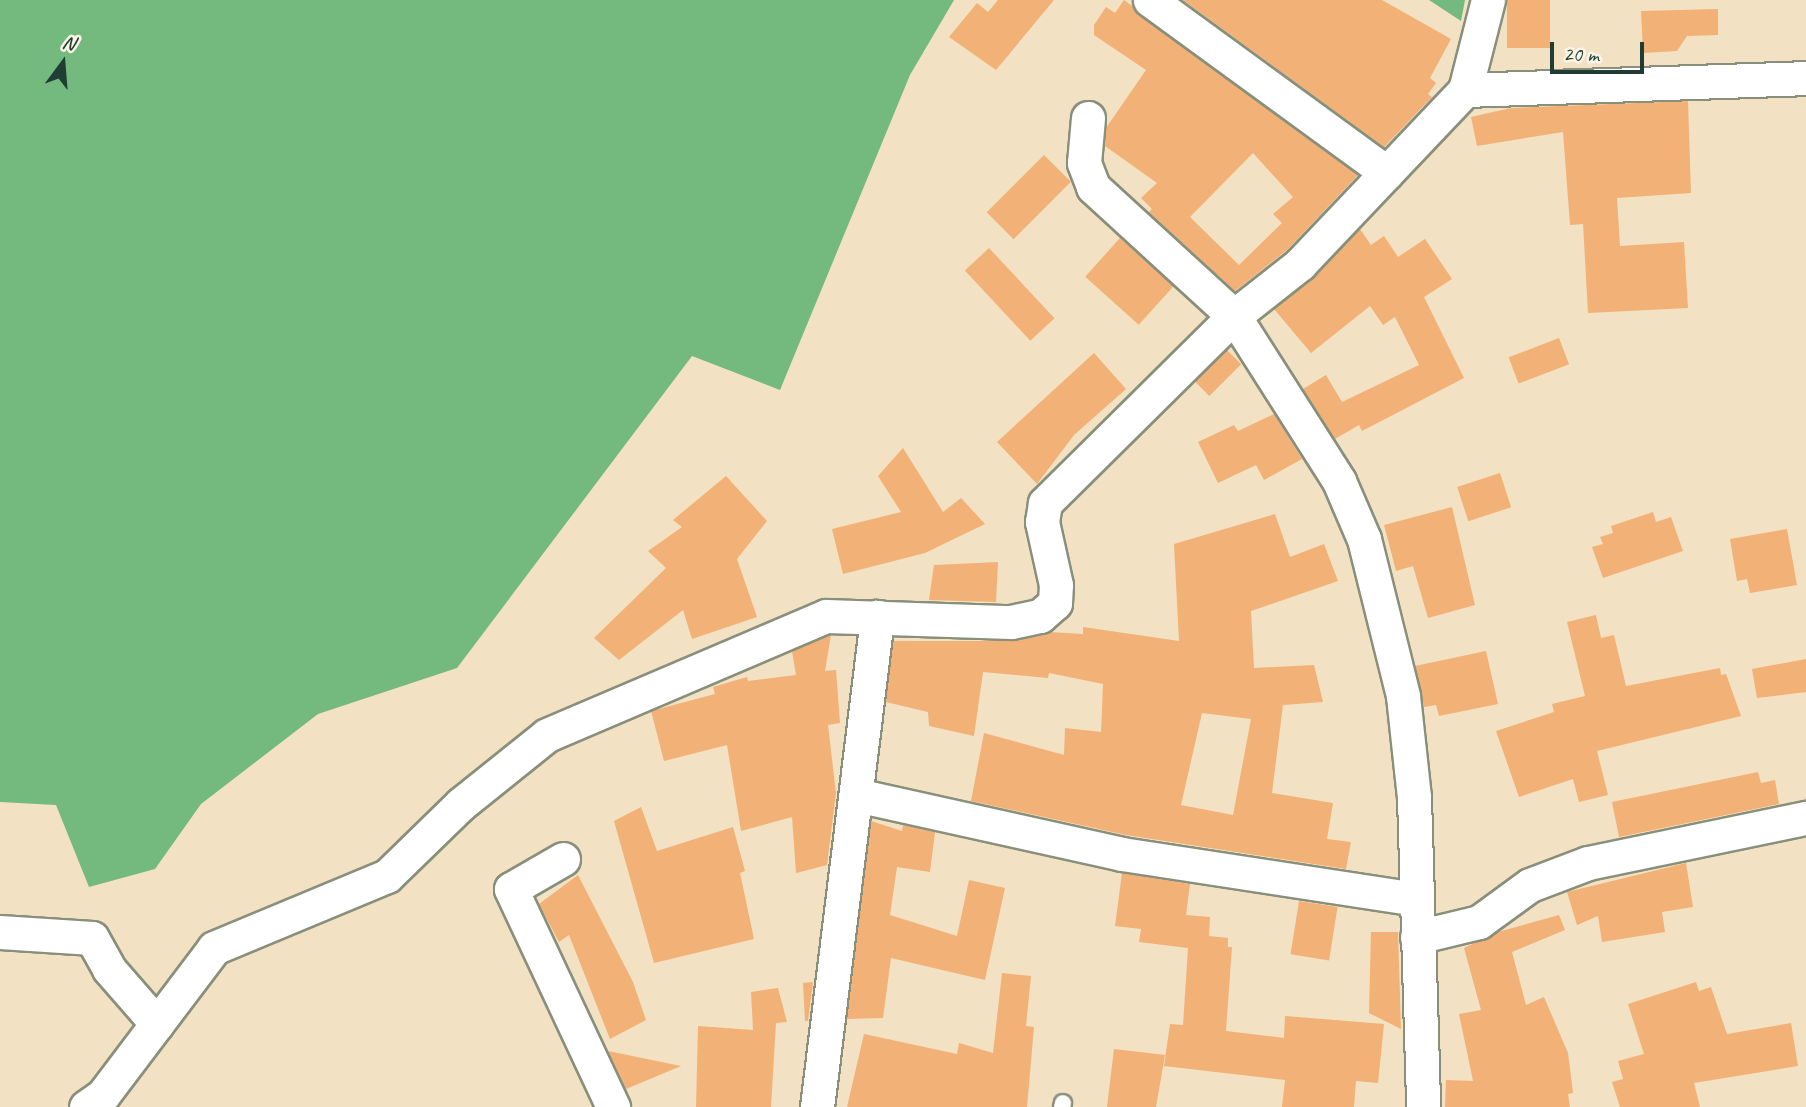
<!DOCTYPE html>
<style>
body{margin:0}
#map{position:relative;width:1806px;height:1107px;overflow:hidden;background:#f2e1c2;font-family:Caveat,sans-serif}
div>[style]{position:absolute}
[style*='--x']{left:calc(var(--x)*1px);top:calc(var(--y)*1px);width:calc(var(--w)*1px);rotate:calc(var(--a)*1deg)}
.forest>*{inset:0;background:#74b97e}
.building>*{inset:0;background:#f2b176;transform-origin:0 0}
.roads{filter:drop-shadow(2px 0 #888f7b) drop-shadow(-2px 0 #888f7b) drop-shadow(0 2px #888f7b) drop-shadow(0 -2px #888f7b)}
.lane>*{height:16px;margin:-8px;padding:0 8px;transform-origin:8px;border-radius:8px;background:#fff}
.street>*{height:33px;margin:-16.5px;padding:0 16.5px;transform-origin:16.5px;border-radius:16.5px;background:#fff}
span{translate:-50% -50%;white-space:nowrap;text-align:center;line-height:1.15;-webkit-text-stroke:6px #fcf5e5;paint-order:stroke}
.north{position:absolute;left:28px;top:28px;width:70px;height:70px;-webkit-text-stroke:5px #fcf5e5;paint-order:stroke;rotate:16deg;font-size:19px;font-weight:700;line-height:28px;text-align:center;color:#1f3d34}
.north::after{content:'';display:block;margin:auto;width:24px;height:32px;background:#1f3d34;clip-path:polygon(50% 0,100% 100%,50% 72%,0 100%)}
.scale{position:absolute;left:1550px;top:42px;width:94px;height:32px;box-sizing:border-box;border:4px solid #1f3d34;border-top:0;padding-left:9px;font-size:21px;line-height:24px;white-space:nowrap;color:#1f3d34;-webkit-text-stroke:5px #fcf5e5;paint-order:stroke}
</style>
<div id="map">
<div class="forest">
<div style="clip-path:polygon(0 0,954px 0,910px 75px,780px 390px,692px 356px,457px 668px,318px 714px,201px 804px,155px 869px,89px 887px,56px 805px,0 802px)"></div>
<div style="clip-path:polygon(1429px 0,1465px 0,1461px 21px)"></div>
</div>
<div class="building">
<div style="clip-path:polygon(998px 0,1054px 0,996px 70px,949px 37px,977px 3px,988px 12px)"></div>
<div style="clip-path:polygon(evenodd,1124px 0,1358px 175px,1287px 250px,1235px 291px,1149px 212px,1152px 209px,1141px 198px,1157px 183px,1105px 146px,1106px 128px,1146px 70px,1094px 35px,1094px 25px,1106px 7px,1115px 13px,1124px 0,1253px 153px,1293px 197px,1273px 214px,1282px 223px,1239px 265px,1190px 217px,1253px 153px)"></div>
<div style="clip-path:polygon(1183px 0,1382px 0,1451px 39px,1430px 78px,1436px 83px,1428px 94px,1432px 97px,1384px 147px)"></div>
<div style="left:1507px;top:0;width:43px;height:48px"></div>
<div style="clip-path:polygon(1718px 9px,1718px 35px,1687px 36px,1677px 51px,1643px 53px,1641px 11px)"></div>
<div style="clip-path:polygon(1688px 101px,1691px 193px,1617px 198px,1620px 246px,1684px 242px,1688px 308px,1588px 313px,1583px 224px,1570px 225px,1563px 132px,1477px 146px,1471px 117px,1511px 108px)"></div>
<div style="left:1044px;top:155px;width:38px;height:81px;rotate:45deg"></div>
<div style="clip-path:polygon(1360px 229px,1371px 245px,1384px 236px,1398px 257px,1425px 239px,1452px 279px,1424px 297px,1464px 378px,1362px 431px,1359px 425px,1335px 439px,1303px 389px,1326px 375px,1342px 402px,1419px 365px,1395px 317px,1383px 325px,1370px 306px,1311px 353px,1274px 309px,1314px 277px)"></div>
<div style="left:1120px;top:238px;width:72px;height:52px;rotate:42deg"></div>
<div style="left:989px;top:248px;width:96px;height:33px;rotate:47deg"></div>
<div style="left:1559px;top:338px;width:28px;height:54px;rotate:69deg"></div>
<div style="left:1227px;top:350px;width:20px;height:45px;rotate:45deg"></div>
<div style="clip-path:polygon(1094px 353px,1126px 389px,1074px 435px,1037px 484px,997px 442px)"></div>
<div style="clip-path:polygon(1274px 414px,1302px 459px,1264px 480px,1256px 465px,1218px 483px,1198px 442px,1234px 425px,1238px 431px)"></div>
<div style="clip-path:polygon(903px 448px,943px 512px,961px 498px,985px 524px,925px 553px,843px 574px,832px 529px,901px 512px,878px 476px)"></div>
<div style="left:1500px;top:473px;width:36px;height:45px;rotate:72deg"></div>
<div style="clip-path:polygon(726px 476px,767px 521px,737px 559px,757px 617px,692px 639px,683px 610px,619px 660px,594px 638px,666px 568px,648px 551px,682px 527px,673px 520px)"></div>
<div style="clip-path:polygon(1452px 507px,1475px 605px,1428px 618px,1413px 566px,1396px 571px,1384px 525px)"></div>
<div style="clip-path:polygon(1653px 512px,1656px 522px,1671px 517px,1683px 551px,1603px 578px,1592px 547px,1603px 544px,1600px 537px,1613px 533px,1611px 526px)"></div>
<div style="clip-path:polygon(evenodd,1275px 514px,1290px 557px,1324px 544px,1338px 581px,1251px 611px,1254px 668px,1314px 665px,1323px 702px,1283px 705px,1272px 793px,1333px 803px,1327px 839px,1351px 842px,1346px 869px,1126px 835px,971px 801px,984px 733px,1064px 755px,1065px 728px,1101px 732px,1103px 684px,1049px 673px,1048px 678px,983px 672px,974px 736px,929px 726px,928px 712px,886px 702px,893px 641px,1011px 641px,1049px 632px,1083px 634px,1083px 627px,1179px 641px,1174px 544px,1275px 514px,1202px 713px,1251px 719px,1233px 815px,1181px 805px,1202px 713px)"></div>
<div style="clip-path:polygon(1787px 529px,1797px 585px,1750px 593px,1747px 579px,1737px 581px,1730px 539px)"></div>
<div style="clip-path:polygon(998px 562px,996px 602px,929px 600px,934px 565px)"></div>
<div style="clip-path:polygon(1596px 615px,1601px 638px,1614px 635px,1626px 686px,1720px 668px,1721px 675px,1726px 674px,1741px 716px,1597px 751px,1608px 795px,1579px 802px,1573px 779px,1519px 797px,1496px 731px,1554px 712px,1552px 704px,1585px 696px,1567px 622px)"></div>
<div style="clip-path:polygon(831px 635px,825px 671px,836px 670px,840px 723px,828px 725px,836px 793px,827px 865px,796px 873px,792px 817px,741px 831px,727px 745px,664px 761px,651px 711px,715px 694px,713px 687px,747px 677px,748px 681px,796px 675px,792px 651px)"></div>
<div style="clip-path:polygon(1486px 651px,1498px 704px,1439px 716px,1436px 705px,1424px 707px,1415px 666px)"></div>
<div style="clip-path:polygon(1806px 659px,1806px 692px,1757px 698px,1752px 669px)"></div>
<div style="clip-path:polygon(1758px 772px,1761px 783px,1775px 780px,1779px 804px,1619px 837px,1612px 802px)"></div>
<div style="clip-path:polygon(641px 807px,657px 851px,733px 827px,745px 871px,740px 873px,754px 939px,654px 963px,614px 821px)"></div>
<div style="clip-path:polygon(871px 821px,902px 831px,903px 825px,935px 832px,930px 872px,897px 867px,890px 915px,957px 936px,969px 880px,1005px 888px,985px 980px,891px 958px,883px 1018px,847px 1019px)"></div>
<div style="clip-path:polygon(1686px 863px,1693px 907px,1662px 912px,1665px 932px,1602px 942px,1598px 916px,1577px 925px,1567px 892px)"></div>
<div style="clip-path:polygon(1122px 873px,1190px 884px,1186px 915px,1210px 917px,1209px 936px,1228px 938px,1228px 947px,1232px 947px,1226px 1031px,1284px 1038px,1285px 1016px,1384px 1024px,1378px 1083px,1356px 1081px,1354px 1107px,1282px 1107px,1285px 1080px,1164px 1066px,1170px 1024px,1183px 1025px,1188px 948px,1139px 942px,1141px 929px,1115px 926px)"></div>
<div style="clip-path:polygon(578px 875px,633px 982px,646px 1020px,610px 1039px,569px 935px,559px 942px,539px 904px)"></div>
<div style="left:1299px;top:901px;width:39px;height:54px;rotate:9deg"></div>
<div style="clip-path:polygon(1559px 915px,1565px 930px,1512px 952px,1526px 1005px,1544px 997px,1568px 1053px,1573px 1093px,1568px 1094px,1570px 1107px,1445px 1107px,1446px 1080px,1473px 1081px,1459px 1014px,1481px 1010px,1464px 948px,1498px 932px)"></div>
<div style="clip-path:polygon(1371px 932px,1398px 932px,1401px 1029px,1369px 1013px)"></div>
<div style="clip-path:polygon(1002px 973px,1031px 976px,1026px 1026px,1034px 1027px,1027px 1107px,847px 1107px,864px 1034px,957px 1054px,959px 1043px,993px 1053px)"></div>
<div style="clip-path:polygon(813px 982px,808px 1021px,805px 1021px,803px 983px)"></div>
<div style="clip-path:polygon(1696px 982px,1699px 991px,1711px 987px,1727px 1034px,1791px 1023px,1798px 1066px,1694px 1083px,1700px 1107px,1620px 1107px,1612px 1082px,1623px 1079px,1618px 1061px,1644px 1054px,1628px 1004px)"></div>
<div style="clip-path:polygon(778px 988px,787px 1022px,776px 1023px,771px 1107px,696px 1107px,698px 1026px,753px 1030px,751px 992px)"></div>
<div style="clip-path:polygon(1114px 1049px,1165px 1055px,1156px 1107px,1107px 1107px)"></div>
<div style="clip-path:polygon(608px 1051px,681px 1066px,626px 1089px)"></div>
</div>
<div class="roads">
<div class="lane">
<div style="--x:1062;--y:1107;--w:4;--a:-76"></div>
</div>
<div class="street">
<div style="--x:1150;--y:0;--w:293;--a:36.1"></div>
<div style="--x:1465;--y:90;--w:341;--a:-2"></div>
<div style="--x:1088;--y:118;--w:45;--a:95.1"></div>
<div style="--x:1084;--y:163;--w:26;--a:69"></div>
<div style="--x:1093;--y:187;--w:191;--a:42.5"></div>
<div style="--x:1234;--y:316;--w:196;--a:57.5"></div>
<div style="--x:1339;--y:481;--w:63;--a:66.7"></div>
<div style="--x:1364;--y:539;--w:162;--a:76"></div>
<div style="--x:1403;--y:696;--w:102;--a:83.8"></div>
<div style="--x:1414;--y:797;--w:310;--a:88.3"></div>
<div style="--x:856;--y:795;--w:272;--a:12.5"></div>
<div style="--x:1122;--y:854;--w:296;--a:8.7"></div>
<div style="--x:563;--y:859;--w:60;--a:150"></div>
<div style="--x:511;--y:889;--w:241;--a:64.9"></div>
<div style="--x:0;--y:932;--w:92;--a:3.7"></div>
<div style="--x:92;--y:938;--w:35;--a:61"></div>
<div style="--x:109;--y:969;--w:73;--a:48.9"></div>
<div style="--x:1417;--y:937;--w:64;--a:-13.6"></div>
<div style="--x:1479;--y:922;--w:63;--a:-36"></div>
<div style="--x:1530;--y:885;--w:62;--a:-20.8"></div>
<div style="--x:1588;--y:863;--w:223;--a:-11.7"></div>
<div style="--x:86;--y:1107;--w:21;--a:-35"></div>
<div style="--x:103;--y:1095;--w:184;--a:-52.9"></div>
<div style="--x:214;--y:948;--w:187;--a:-22.6"></div>
<div style="--x:387;--y:876;--w:103;--a:-44.2"></div>
<div style="--x:461;--y:804;--w:110;--a:-38.7"></div>
<div style="--x:547;--y:735;--w:303;--a:-23.1"></div>
<div style="--x:826;--y:616;--w:185;--a:1.9"></div>
<div style="--x:1011;--y:622;--w:30;--a:-12"></div>
<div style="--x:1040;--y:616;--w:20;--a:-41"></div>
<div style="--x:1055;--y:603;--w:18;--a:-87"></div>
<div style="--x:1056;--y:585;--w:65;--a:-102.5"></div>
<div style="--x:1042;--y:522;--w:19;--a:-81"></div>
<div style="--x:1045;--y:503;--w:266;--a:-44.7"></div>
<div style="--x:1234;--y:316;--w:84;--a:-38.2"></div>
<div style="--x:1300;--y:264;--w:240;--a:-46.5"></div>
<div style="--x:1465;--y:90;--w:93;--a:-75.7"></div>
<div style="--x:817;--y:1107;--w:494;--a:-83"></div>
</div>
</div>
<div class="north">N</div>
<div class="scale">20 m</div>
</div>
